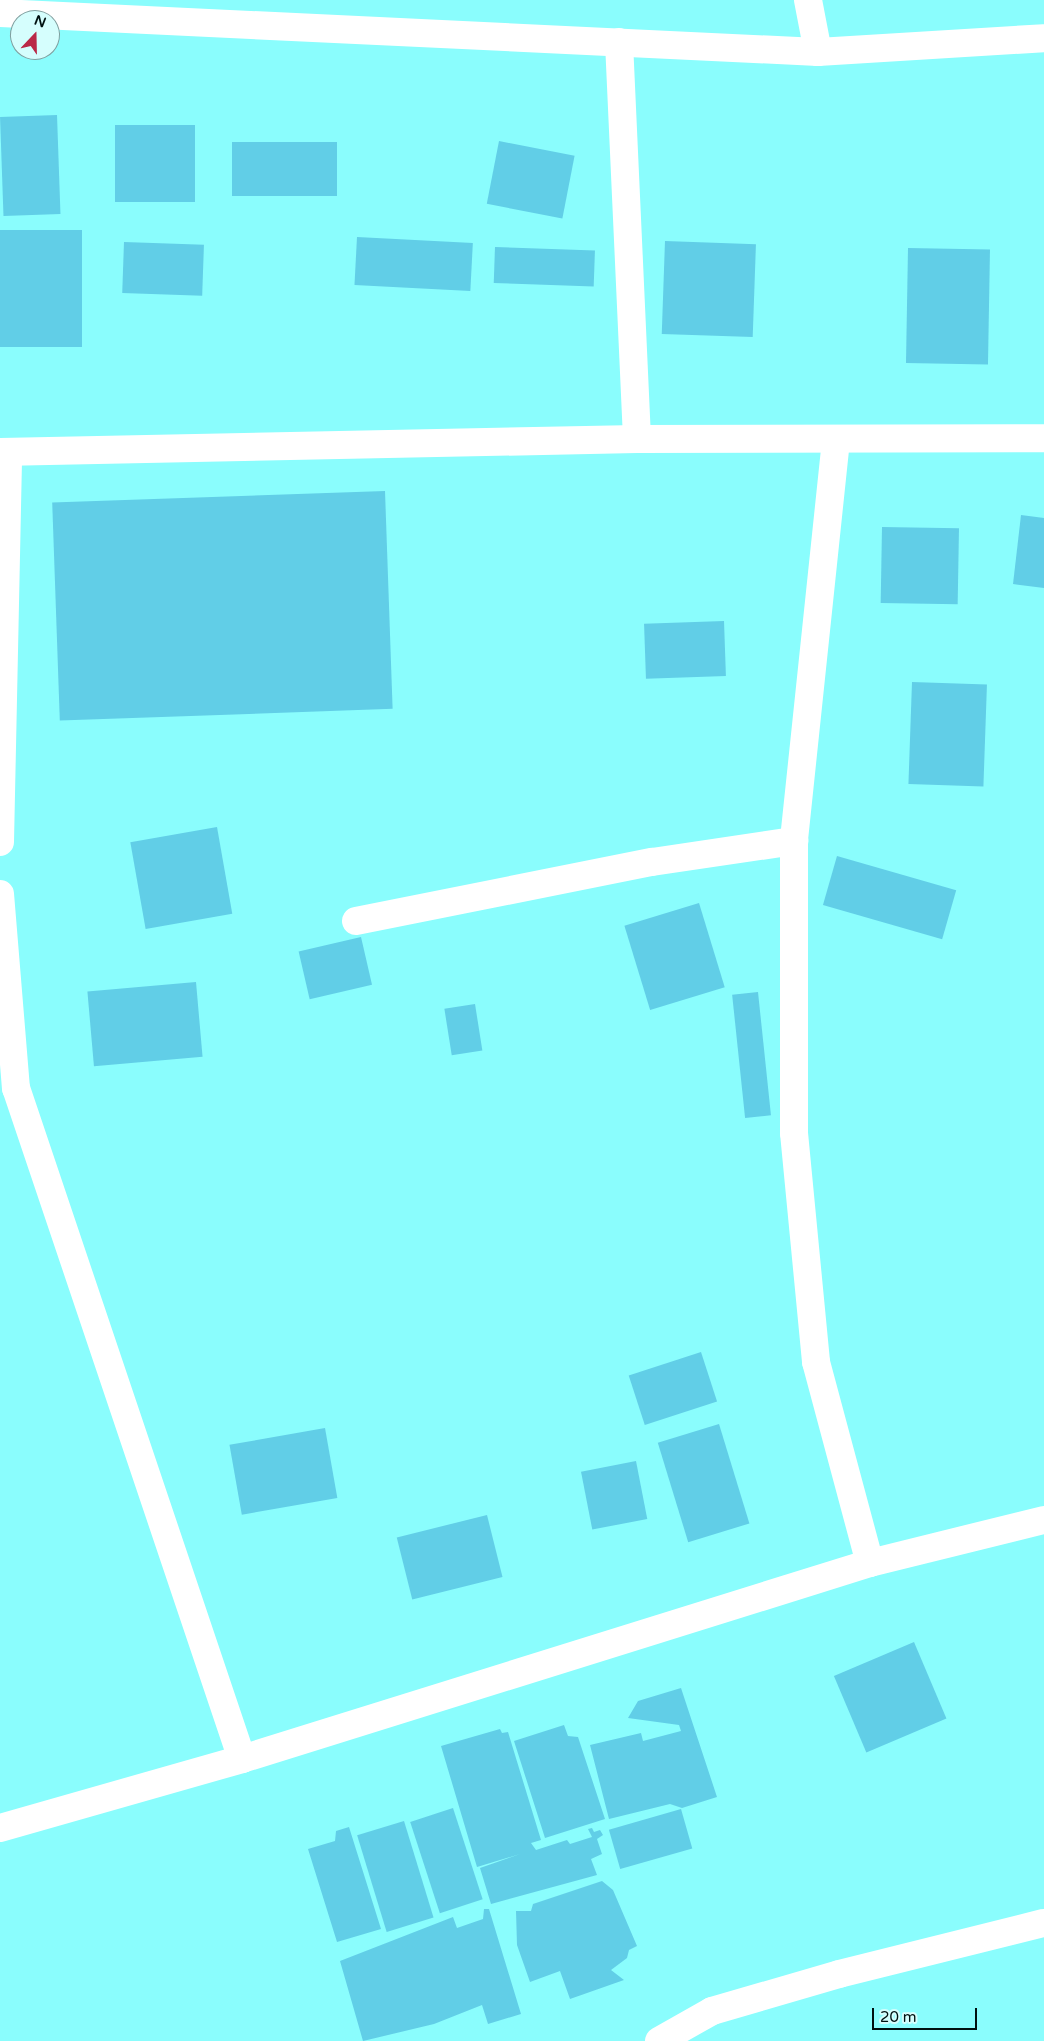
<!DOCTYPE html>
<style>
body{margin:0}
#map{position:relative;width:1044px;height:2041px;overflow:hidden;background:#8afdfd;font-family:"Varela Round",sans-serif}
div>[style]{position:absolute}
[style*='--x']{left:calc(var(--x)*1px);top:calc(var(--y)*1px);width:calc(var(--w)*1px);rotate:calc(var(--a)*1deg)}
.building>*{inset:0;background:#61cee7;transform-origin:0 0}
.minor>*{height:28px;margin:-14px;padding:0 14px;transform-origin:14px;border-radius:14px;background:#fff}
span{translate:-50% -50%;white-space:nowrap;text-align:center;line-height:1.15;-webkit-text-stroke:4px #d5fefd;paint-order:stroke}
.north{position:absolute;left:10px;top:10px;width:50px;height:50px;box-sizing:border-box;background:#d5fefd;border:1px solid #809f9f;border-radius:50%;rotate:21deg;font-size:14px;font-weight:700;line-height:20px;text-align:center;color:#011}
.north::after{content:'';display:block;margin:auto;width:18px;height:22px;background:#ba2947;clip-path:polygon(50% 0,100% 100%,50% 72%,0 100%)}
.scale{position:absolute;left:872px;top:2008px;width:105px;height:22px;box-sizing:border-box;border:2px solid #011;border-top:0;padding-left:6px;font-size:15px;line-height:18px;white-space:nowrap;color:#011;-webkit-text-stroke:4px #d5fefd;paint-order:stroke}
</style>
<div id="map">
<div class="building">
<div style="left:57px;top:115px;width:99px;height:57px;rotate:88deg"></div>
<div style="left:115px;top:125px;width:80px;height:77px"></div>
<div style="left:499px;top:141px;width:77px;height:64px;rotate:11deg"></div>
<div style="left:232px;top:142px;width:105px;height:54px"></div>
<div style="left:0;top:230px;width:82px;height:117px"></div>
<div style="left:357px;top:237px;width:116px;height:48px;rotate:3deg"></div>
<div style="left:665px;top:241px;width:91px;height:93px;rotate:2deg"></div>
<div style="left:124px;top:242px;width:80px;height:51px;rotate:2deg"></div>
<div style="left:495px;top:247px;width:100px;height:36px;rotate:2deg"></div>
<div style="left:908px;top:248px;width:82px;height:115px;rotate:1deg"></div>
<div style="left:385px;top:491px;width:218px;height:333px;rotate:88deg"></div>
<div style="clip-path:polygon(1021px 515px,1044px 518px,1044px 588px,1013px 584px)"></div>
<div style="left:882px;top:527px;width:77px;height:76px;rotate:1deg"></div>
<div style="left:724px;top:621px;width:55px;height:80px;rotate:88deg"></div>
<div style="left:912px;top:682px;width:75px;height:102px;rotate:2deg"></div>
<div style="left:217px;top:827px;width:88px;height:88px;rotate:80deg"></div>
<div style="left:837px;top:856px;width:124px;height:51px;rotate:16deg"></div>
<div style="left:699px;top:903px;width:88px;height:78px;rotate:73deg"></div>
<div style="left:361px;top:937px;width:49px;height:64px;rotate:77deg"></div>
<div style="left:196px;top:982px;width:75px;height:109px;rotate:85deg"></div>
<div style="left:758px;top:992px;width:124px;height:26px;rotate:84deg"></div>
<div style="left:475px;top:1004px;width:47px;height:31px;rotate:81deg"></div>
<div style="left:701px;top:1352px;width:52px;height:76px;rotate:72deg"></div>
<div style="left:719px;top:1424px;width:104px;height:64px;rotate:73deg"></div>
<div style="left:325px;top:1428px;width:71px;height:97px;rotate:80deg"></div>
<div style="left:636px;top:1461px;width:59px;height:56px;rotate:79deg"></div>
<div style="left:487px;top:1515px;width:64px;height:93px;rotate:76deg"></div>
<div style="left:914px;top:1642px;width:83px;height:87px;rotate:67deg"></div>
<div style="clip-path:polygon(681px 1688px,717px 1797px,682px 1808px,670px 1804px,609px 1819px,590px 1745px,641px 1733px,643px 1741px,681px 1731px,679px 1725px,628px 1718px,638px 1701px)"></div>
<div style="clip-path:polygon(564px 1725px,568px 1736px,578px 1737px,605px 1819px,545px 1838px,514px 1741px)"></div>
<div style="clip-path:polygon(500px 1729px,502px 1733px,508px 1732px,541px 1840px,531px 1843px,536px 1850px,567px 1840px,570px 1844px,592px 1837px,588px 1829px,592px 1828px,594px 1832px,600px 1830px,603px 1835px,597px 1839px,602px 1854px,591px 1859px,597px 1875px,491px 1904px,480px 1868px,520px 1854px,477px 1867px,441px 1746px)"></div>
<div style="left:453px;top:1808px;width:96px;height:45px;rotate:72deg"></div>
<div style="left:681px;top:1809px;width:41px;height:75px;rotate:74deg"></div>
<div style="left:404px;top:1821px;width:101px;height:49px;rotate:73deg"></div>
<div style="clip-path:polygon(349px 1827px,381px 1929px,337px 1942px,308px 1849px,335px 1841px,336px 1831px)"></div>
<div style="clip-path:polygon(602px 1881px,613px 1890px,637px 1946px,629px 1950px,627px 1958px,611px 1970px,624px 1980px,570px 1999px,560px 1971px,530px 1982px,517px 1945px,516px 1911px,531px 1911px,533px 1904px)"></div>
<div style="clip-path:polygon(484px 1909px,489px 1909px,521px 2014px,488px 2024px,482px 2005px,434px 2024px,363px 2041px,340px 1961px,453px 1917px,457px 1928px,483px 1919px)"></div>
</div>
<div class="minor">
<div style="--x:808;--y:0;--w:53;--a:79.1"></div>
<div style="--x:0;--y:13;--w:819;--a:2.73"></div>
<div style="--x:818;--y:52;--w:226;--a:-3.5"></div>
<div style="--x:619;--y:42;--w:397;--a:87.4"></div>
<div style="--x:836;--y:440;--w:403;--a:96"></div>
<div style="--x:794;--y:841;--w:292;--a:90"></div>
<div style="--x:794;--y:1133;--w:230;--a:84.5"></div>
<div style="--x:816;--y:1362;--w:208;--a:75"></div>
<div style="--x:0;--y:452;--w:637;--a:-1.17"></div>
<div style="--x:637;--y:439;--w:407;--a:-0.1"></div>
<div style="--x:0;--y:842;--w:390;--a:-88.8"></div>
<div style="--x:0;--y:894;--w:195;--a:85.3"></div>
<div style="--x:16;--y:1088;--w:708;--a:71.39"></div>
<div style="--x:356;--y:921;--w:302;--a:-11.3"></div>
<div style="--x:652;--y:862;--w:144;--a:-8.4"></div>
<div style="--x:0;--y:1828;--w:252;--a:-15.9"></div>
<div style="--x:242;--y:1759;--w:658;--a:-17.33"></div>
<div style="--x:870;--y:1563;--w:179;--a:-13.9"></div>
<div style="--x:659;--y:2041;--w:61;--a:-29.5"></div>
<div style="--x:712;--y:2011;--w:132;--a:-16.2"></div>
<div style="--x:839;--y:1974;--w:211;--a:-14"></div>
</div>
<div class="north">N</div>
<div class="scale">20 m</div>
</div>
